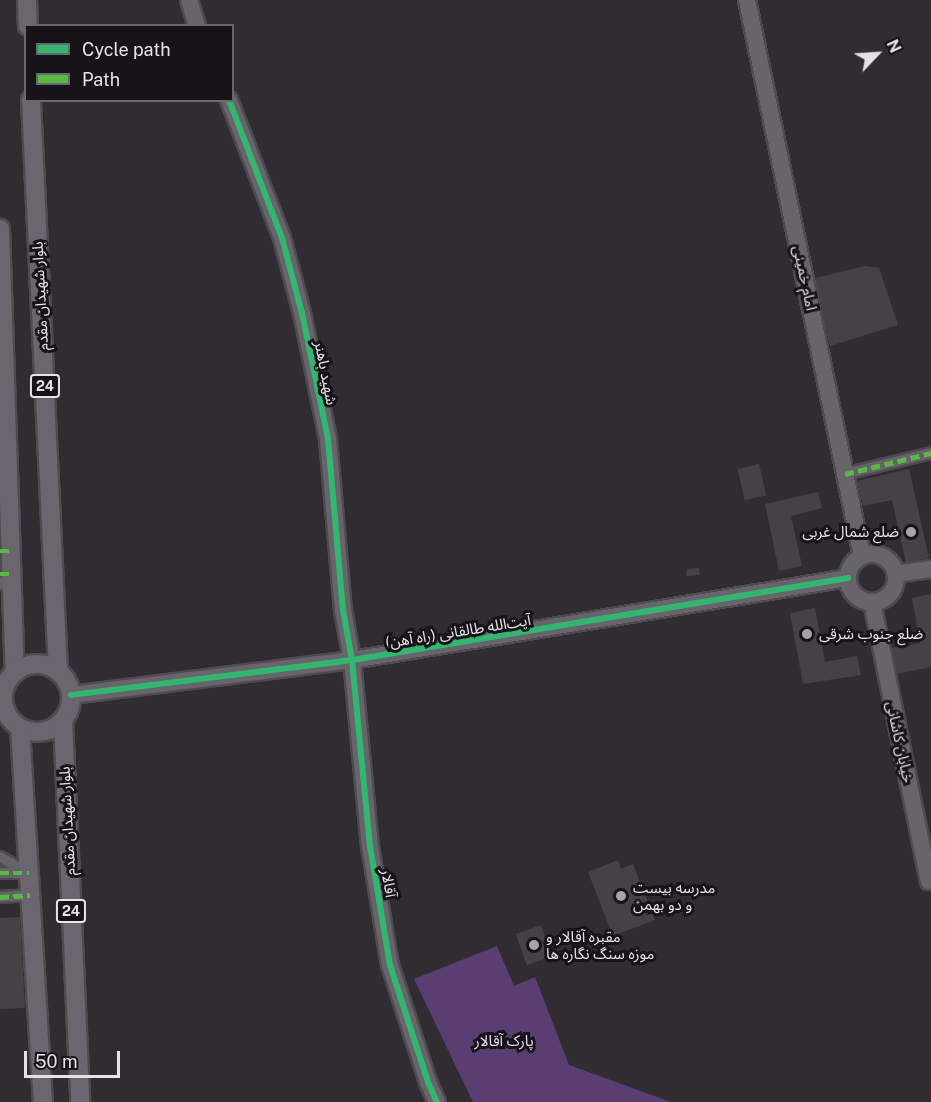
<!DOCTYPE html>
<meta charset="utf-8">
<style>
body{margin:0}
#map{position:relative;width:931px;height:1102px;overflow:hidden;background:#302d32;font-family:"Public Sans","Noto Sans Arabic",sans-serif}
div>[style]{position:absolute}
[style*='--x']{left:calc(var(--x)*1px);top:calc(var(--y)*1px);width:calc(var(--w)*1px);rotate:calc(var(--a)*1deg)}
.green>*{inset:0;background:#5b3e71}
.building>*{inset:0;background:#444246;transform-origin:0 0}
.roads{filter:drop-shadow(2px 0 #4e4b4f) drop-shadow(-2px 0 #4e4b4f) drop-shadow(0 2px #4e4b4f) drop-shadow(0 -2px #4e4b4f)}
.street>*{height:10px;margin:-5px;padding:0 5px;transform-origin:5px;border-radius:5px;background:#666368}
.secondary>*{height:16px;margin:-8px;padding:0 8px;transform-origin:8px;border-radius:8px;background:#68646c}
.secondary>.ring{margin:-8px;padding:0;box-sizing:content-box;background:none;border:16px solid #68646c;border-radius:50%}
.primary>*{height:18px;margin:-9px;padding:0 9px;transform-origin:9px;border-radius:9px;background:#6b656f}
.primary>.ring{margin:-9px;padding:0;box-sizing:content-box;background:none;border:18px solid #6b656f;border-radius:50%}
.quiet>*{height:4.5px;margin-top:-2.25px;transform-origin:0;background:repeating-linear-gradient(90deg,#58b947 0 9px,transparent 0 13.5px)}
.cycleway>*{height:6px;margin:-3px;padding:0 3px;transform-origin:3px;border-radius:3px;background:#33b770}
.dots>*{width:16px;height:16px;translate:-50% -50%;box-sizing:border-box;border:3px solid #161419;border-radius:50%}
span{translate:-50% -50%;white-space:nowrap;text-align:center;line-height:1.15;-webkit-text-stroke:6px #161419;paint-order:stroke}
.shield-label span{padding:2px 4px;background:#161419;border:2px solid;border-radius:4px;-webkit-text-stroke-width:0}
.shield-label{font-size:14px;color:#e6e2e9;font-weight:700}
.street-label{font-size:15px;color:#e6e2e9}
.poi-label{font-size:15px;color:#e6e2e9}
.right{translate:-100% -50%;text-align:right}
.left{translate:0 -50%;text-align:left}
.park-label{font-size:15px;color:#ead6fb}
.legend{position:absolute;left:24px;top:24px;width:210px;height:78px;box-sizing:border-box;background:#161419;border:2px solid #69666c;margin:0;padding:8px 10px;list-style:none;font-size:18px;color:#e6e2e9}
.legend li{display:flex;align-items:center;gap:12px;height:30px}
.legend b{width:30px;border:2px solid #69666c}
.north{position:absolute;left:847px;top:24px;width:60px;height:60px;-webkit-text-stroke:4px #161419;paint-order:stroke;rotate:65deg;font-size:16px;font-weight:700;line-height:24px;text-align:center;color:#e6e2e9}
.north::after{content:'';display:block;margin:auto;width:21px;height:27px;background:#e6e2e9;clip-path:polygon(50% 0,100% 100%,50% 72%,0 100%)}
.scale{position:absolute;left:24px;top:1051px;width:96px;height:27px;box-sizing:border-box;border:3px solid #e6e2e9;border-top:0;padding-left:8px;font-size:18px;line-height:21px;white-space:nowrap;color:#e6e2e9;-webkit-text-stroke:4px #161419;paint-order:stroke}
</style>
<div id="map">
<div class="green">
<div style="clip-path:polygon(497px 946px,514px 986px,535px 977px,569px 1065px,671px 1102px,473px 1102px,414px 979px)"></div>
</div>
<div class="building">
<div style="clip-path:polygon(865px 266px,879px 268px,898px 325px,830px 346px,811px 279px)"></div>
<div style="left:759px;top:464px;width:32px;height:22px;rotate:77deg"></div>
<div style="clip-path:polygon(909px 469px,929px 558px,906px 563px,892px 500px,863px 506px,857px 481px)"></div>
<div style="clip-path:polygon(818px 492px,822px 508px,791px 516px,802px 566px,779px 571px,765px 504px)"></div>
<div style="clip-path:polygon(699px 568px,700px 575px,686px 576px,687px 569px)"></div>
<div style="clip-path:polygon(931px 594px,931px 667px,896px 674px,890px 648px,920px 643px,912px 598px)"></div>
<div style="clip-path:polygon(815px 608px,825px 662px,857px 656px,861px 675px,803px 684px,790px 613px)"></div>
<div style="clip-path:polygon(618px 860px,621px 869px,633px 864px,655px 920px,613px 936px,588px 872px)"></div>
<div style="clip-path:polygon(20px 917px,25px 1008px,0 1009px,0 918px)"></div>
<div style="left:541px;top:925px;width:33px;height:27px;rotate:70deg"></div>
</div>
<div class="roads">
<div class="street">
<div style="--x:845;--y:474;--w:89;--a:-13.7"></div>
<div style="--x:0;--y:584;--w:16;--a:-40"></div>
<div style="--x:0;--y:857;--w:33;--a:29"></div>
<div style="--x:0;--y:873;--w:27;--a:0"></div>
<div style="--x:0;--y:897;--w:30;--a:-4"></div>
</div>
<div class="secondary">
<div style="--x:189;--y:0;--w:27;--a:73"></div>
<div style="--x:747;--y:0;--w:568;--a:78.31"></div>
<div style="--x:229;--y:100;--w:148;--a:69"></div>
<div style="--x:282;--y:238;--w:78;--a:75.1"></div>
<div style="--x:302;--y:313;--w:129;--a:78.3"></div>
<div style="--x:328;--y:439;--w:172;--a:85"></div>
<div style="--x:343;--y:610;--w:51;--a:79.8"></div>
<div style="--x:352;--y:660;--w:187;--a:84.5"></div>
<div style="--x:370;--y:846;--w:121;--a:80.5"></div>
<div style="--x:390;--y:965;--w:123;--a:72"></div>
<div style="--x:428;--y:1082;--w:22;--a:66"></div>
<div class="ring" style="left:848px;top:554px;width:32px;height:32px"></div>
<div style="--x:895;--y:574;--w:36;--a:-8"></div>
<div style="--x:872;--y:602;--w:285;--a:78.5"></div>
<div style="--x:71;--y:695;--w:283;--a:-7.1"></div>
<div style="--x:352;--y:660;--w:503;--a:-9.39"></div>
</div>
<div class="primary">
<div style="--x:27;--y:0;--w:26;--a:88"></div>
<div style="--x:31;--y:100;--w:572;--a:87.29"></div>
<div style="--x:0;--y:229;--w:443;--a:88.1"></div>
<div class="ring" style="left:3px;top:664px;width:50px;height:50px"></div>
<div style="--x:63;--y:721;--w:381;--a:87.4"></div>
<div style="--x:20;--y:728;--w:375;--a:86.5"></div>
</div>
</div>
<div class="quiet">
<div style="--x:845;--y:474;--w:89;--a:-13.7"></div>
<div style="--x:0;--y:551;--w:11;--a:0"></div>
<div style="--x:0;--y:574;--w:12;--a:0"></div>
<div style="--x:0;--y:873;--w:29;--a:0"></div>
<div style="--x:0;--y:897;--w:30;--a:-4"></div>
</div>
<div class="cycleway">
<div style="--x:229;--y:100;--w:148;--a:69"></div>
<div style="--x:282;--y:238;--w:78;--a:75.1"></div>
<div style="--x:302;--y:313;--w:129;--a:78.3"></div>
<div style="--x:328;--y:439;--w:172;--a:85"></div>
<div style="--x:343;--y:610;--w:51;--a:79.8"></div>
<div style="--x:352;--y:660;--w:187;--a:84.5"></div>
<div style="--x:370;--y:846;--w:121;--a:80.5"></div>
<div style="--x:390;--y:965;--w:123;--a:72"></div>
<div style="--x:428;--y:1082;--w:22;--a:66"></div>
<div style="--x:71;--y:695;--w:283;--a:-7.1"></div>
<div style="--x:352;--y:660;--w:503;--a:-9.39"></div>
</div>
<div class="dots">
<div style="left:911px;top:532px;background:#a6a3a9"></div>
<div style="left:807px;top:634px;background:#a6a3a9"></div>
<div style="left:621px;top:896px;background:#a6a3a9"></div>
<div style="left:534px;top:945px;background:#a6a3a9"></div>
</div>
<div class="shield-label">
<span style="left:45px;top:386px">24</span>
<span style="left:71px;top:911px">24</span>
</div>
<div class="street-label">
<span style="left:805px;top:278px;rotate:78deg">امام خمینی</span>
<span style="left:40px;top:296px;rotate:-93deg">بلوار شهیدان مقدم</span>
<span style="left:326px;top:373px;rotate:79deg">شهید باهنر</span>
<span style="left:458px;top:631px;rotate:-9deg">(راه آهن) آیت‌الله طالقانی</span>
<span style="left:900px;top:742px;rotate:78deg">خیابان کاشانی</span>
<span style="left:67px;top:821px;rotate:-93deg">بلوار شهیدان مقدم</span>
<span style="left:389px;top:883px;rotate:80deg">آقالار</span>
</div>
<div class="poi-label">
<span class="right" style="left:899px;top:532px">ضلع شمال غربی</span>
<span class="left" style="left:819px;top:634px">ضلع جنوب شرقی</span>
<span class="left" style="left:633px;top:896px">مدرسه بیست<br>و دو بهمن</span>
<span class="left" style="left:546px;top:945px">مقبره آقالار و<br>موزه سنگ نگاره ها</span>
</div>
<div class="park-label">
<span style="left:504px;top:1041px">پارک آقالار</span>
</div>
<ul class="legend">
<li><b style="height:8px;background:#33b770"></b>Cycle path</li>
<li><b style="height:8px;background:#58b947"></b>Path</li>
</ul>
<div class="north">N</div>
<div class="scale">50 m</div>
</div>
